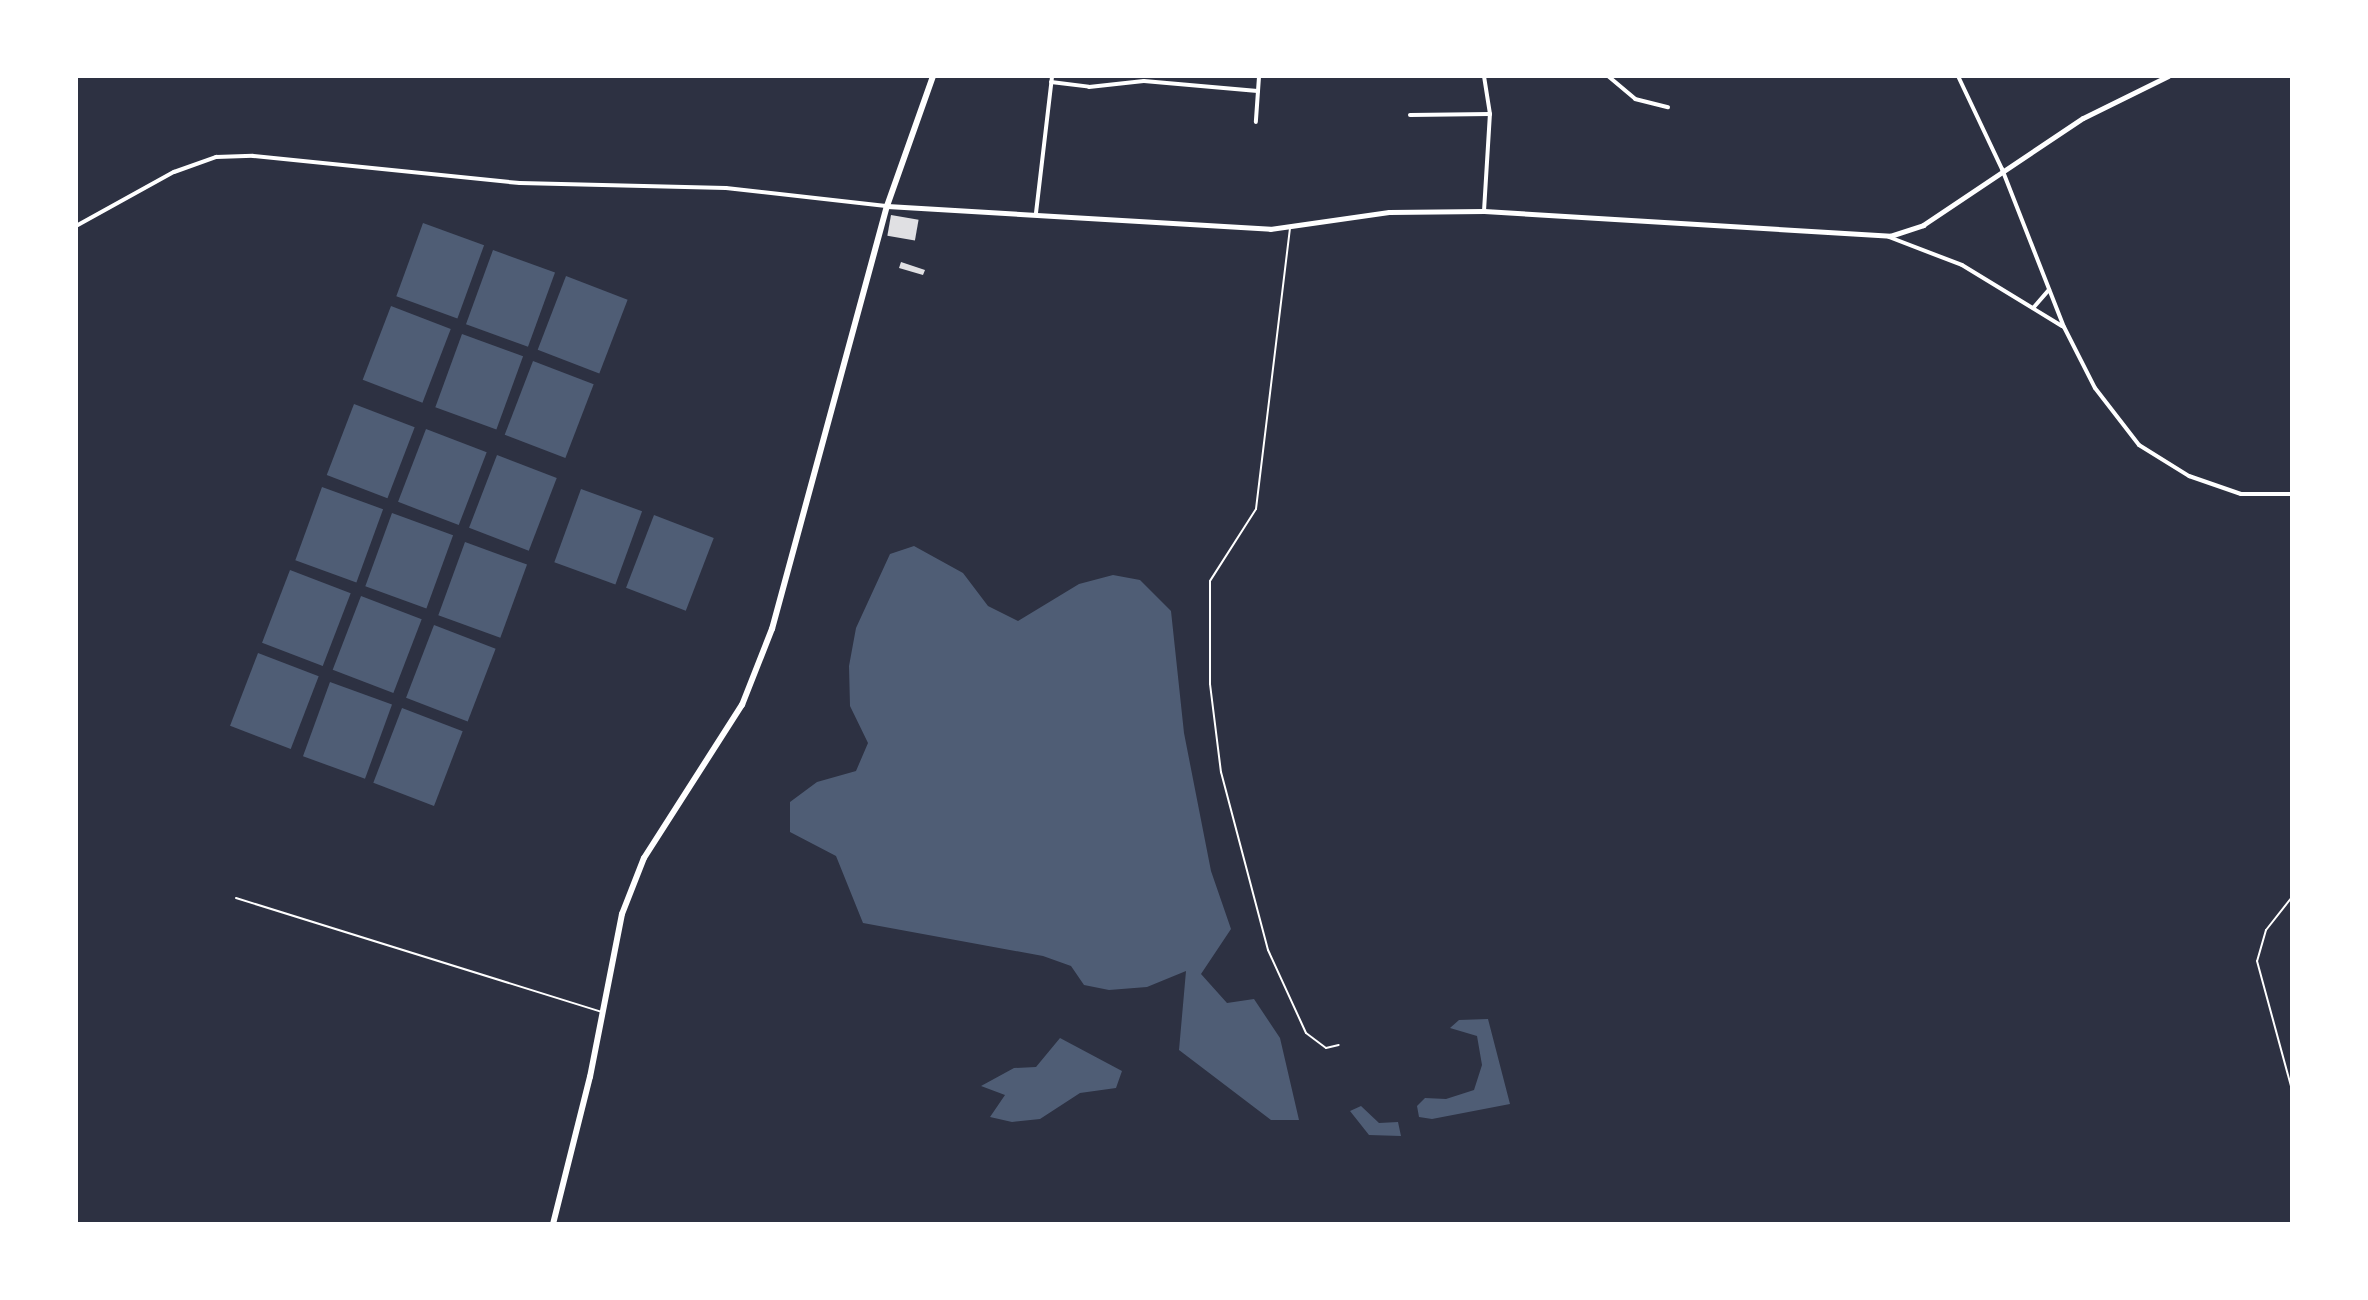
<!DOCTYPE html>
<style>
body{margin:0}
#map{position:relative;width:2368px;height:1300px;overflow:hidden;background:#2d3142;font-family:Overpass,sans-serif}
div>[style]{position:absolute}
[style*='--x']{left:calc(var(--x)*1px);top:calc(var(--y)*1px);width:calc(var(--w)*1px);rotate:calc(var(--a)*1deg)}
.water>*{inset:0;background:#4f5d75;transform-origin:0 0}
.building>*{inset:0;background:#e0e0e3;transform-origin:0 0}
.service>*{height:2px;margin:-1px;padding:0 1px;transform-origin:1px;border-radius:1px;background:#fff}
.minor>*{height:4px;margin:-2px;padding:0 2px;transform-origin:2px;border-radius:2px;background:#fff}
.tertiary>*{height:5px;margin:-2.5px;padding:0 2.5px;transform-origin:2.5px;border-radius:2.5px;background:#fff}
.secondary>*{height:6px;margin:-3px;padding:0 3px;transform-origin:3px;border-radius:3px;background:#fff}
span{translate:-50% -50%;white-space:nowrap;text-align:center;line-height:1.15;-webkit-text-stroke:7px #fff;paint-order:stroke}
.frame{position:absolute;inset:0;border:78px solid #fff;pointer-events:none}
</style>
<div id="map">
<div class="water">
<div style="left:423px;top:223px;width:65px;height:78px;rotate:20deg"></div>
<div style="left:493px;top:250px;width:66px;height:79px;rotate:20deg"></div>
<div style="left:566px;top:276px;width:66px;height:79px;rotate:21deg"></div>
<div style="left:391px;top:306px;width:64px;height:79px;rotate:21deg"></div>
<div style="left:462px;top:334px;width:65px;height:78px;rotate:20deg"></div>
<div style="left:533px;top:361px;width:65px;height:79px;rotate:21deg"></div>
<div style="left:354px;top:404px;width:65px;height:76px;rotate:21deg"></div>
<div style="left:426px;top:429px;width:65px;height:78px;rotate:21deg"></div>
<div style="left:497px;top:455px;width:64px;height:78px;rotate:21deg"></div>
<div style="left:322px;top:487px;width:65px;height:78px;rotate:20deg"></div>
<div style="left:581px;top:489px;width:65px;height:78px;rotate:20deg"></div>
<div style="left:392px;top:513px;width:65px;height:78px;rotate:20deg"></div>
<div style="left:654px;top:515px;width:64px;height:78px;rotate:21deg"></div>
<div style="left:465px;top:542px;width:66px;height:78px;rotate:20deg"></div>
<div style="clip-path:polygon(914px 546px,963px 573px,988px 606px,1018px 621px,1079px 584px,1113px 575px,1140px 580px,1171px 611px,1184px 733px,1211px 871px,1231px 929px,1201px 974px,1227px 1003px,1254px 999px,1280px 1038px,1299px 1120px,1271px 1120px,1179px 1050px,1186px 971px,1147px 987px,1109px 990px,1084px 985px,1071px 966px,1043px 956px,863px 923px,836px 856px,790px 832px,790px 802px,817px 782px,856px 771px,868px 743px,850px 706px,849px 666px,856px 628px,890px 554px)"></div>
<div style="left:290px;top:570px;width:65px;height:78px;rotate:21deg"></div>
<div style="left:361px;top:596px;width:65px;height:79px;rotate:21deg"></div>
<div style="left:434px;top:625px;width:66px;height:78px;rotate:21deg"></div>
<div style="left:258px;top:653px;width:65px;height:78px;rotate:21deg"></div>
<div style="left:330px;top:682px;width:66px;height:79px;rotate:20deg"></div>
<div style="left:402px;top:708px;width:65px;height:80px;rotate:21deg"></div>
<div style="clip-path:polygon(1488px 1019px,1510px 1104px,1432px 1119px,1419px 1117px,1417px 1106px,1425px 1098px,1446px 1099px,1474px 1090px,1482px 1065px,1477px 1036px,1450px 1028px,1459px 1020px)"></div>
<div style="clip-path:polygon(1060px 1038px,1122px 1071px,1116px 1088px,1080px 1093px,1040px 1119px,1012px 1122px,990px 1117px,1005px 1095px,981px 1086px,1014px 1068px,1036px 1067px)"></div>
<div style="clip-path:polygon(1361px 1106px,1379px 1123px,1398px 1122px,1401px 1136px,1369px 1135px,1350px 1111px)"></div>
</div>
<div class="building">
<div style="left:891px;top:215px;width:28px;height:21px;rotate:10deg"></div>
<div style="clip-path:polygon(901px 262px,925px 270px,923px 275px,899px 268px)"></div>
</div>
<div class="service">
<div style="--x:1290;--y:228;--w:283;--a:96.9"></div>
<div style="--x:1256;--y:509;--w:85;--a:122.6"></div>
<div style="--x:1210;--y:581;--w:103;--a:90"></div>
<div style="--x:1210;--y:684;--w:89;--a:82.9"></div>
<div style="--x:1221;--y:772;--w:184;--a:75.2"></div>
<div style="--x:1268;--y:950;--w:91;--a:65.4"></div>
<div style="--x:1306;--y:1033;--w:25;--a:37"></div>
<div style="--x:1326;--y:1048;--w:13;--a:-13"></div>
<div style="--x:2292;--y:897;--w:42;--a:128.2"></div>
<div style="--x:2266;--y:930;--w:32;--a:106"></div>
<div style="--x:2257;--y:961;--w:134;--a:74.8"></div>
<div style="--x:236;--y:898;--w:382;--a:17.3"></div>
</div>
<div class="minor">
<div style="--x:1608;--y:76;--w:35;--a:40"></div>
<div style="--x:1635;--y:99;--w:34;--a:14"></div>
<div style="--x:1958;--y:76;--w:103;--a:64.7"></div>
<div style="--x:2002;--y:169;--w:170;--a:68.6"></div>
<div style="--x:2064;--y:327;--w:68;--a:63.1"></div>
<div style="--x:2095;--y:388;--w:72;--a:52.3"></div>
<div style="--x:2139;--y:445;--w:59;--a:31.8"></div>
<div style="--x:2189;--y:476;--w:55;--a:19.1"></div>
<div style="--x:2241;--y:494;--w:51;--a:0"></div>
<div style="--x:1051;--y:82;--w:38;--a:7"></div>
<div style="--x:1089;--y:87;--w:55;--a:-6.2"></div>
<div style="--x:1144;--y:81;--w:114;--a:5"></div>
<div style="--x:1258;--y:91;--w:31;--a:94"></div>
<div style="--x:1258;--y:91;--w:15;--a:-86"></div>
<div style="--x:1410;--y:115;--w:80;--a:-0.7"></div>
<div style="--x:1484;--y:211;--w:97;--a:-86.5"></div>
<div style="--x:1490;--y:114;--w:38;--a:-99"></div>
<div style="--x:1036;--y:213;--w:138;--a:-83.3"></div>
<div style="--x:76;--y:226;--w:112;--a:-28.9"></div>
<div style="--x:174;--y:172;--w:45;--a:-19.7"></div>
<div style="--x:216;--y:157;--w:37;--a:-2"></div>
<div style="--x:253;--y:156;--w:268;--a:5.8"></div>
<div style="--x:520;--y:183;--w:206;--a:1.4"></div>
<div style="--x:726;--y:188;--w:161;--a:6.4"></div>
<div style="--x:1889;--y:237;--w:78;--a:21"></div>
<div style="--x:1962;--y:265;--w:117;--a:31.4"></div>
<div style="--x:2034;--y:307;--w:23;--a:-49"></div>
</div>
<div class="tertiary">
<div style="--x:887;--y:206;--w:384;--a:3.4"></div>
<div style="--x:1270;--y:229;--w:120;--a:-8.1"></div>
<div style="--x:1389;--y:212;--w:95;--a:-0.6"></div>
<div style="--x:1484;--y:211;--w:407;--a:3.5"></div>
<div style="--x:1890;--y:236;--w:35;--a:-18"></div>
<div style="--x:1923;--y:225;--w:192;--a:-33.8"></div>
<div style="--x:2083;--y:118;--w:95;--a:-26.3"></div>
</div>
<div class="secondary">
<div style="--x:553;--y:1224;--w:152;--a:-75.9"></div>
<div style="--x:590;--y:1077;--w:166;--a:-78.9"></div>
<div style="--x:622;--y:914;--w:60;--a:-68.6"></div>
<div style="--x:644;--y:858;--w:182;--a:-57.4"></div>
<div style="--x:742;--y:705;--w:82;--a:-68.5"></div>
<div style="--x:772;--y:629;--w:438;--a:-74.8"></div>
<div style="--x:887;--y:206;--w:138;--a:-70.5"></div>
</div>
<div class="frame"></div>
</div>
